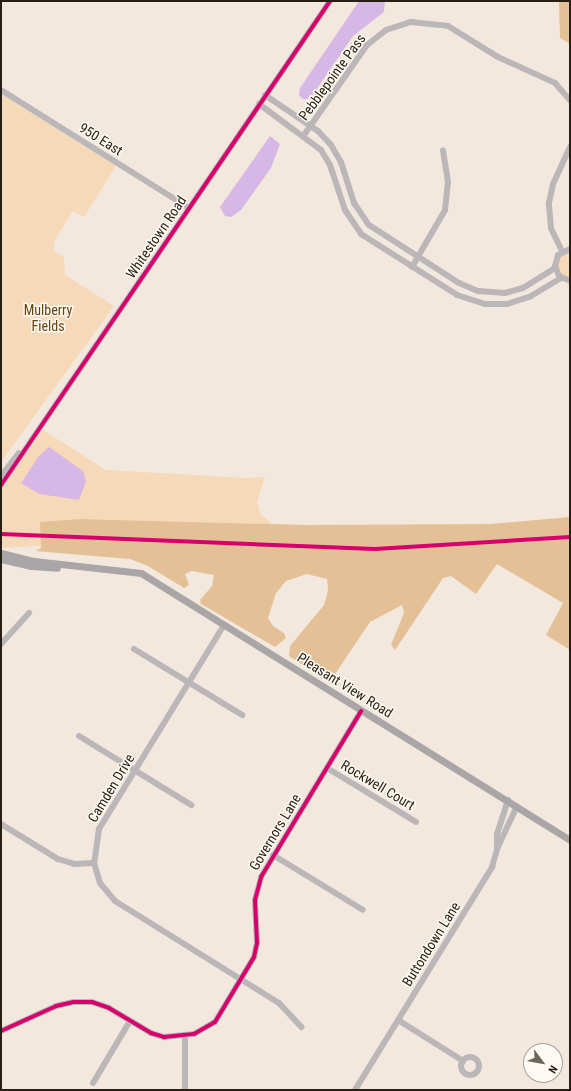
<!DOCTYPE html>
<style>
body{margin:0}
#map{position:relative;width:571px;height:1091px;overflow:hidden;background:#f3e8dd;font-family:"Roboto Condensed",sans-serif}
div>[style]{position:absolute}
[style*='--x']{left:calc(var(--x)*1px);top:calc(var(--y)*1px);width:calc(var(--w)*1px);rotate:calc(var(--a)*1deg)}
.green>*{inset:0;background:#f6d9b8}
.forest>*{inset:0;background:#e4c096}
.water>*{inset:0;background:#d6b7e5}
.minor>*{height:6px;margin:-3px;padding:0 3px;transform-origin:3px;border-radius:3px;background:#bbb7b9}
.minor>.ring{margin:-3px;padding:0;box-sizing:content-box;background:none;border:6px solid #bbb7b9;border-radius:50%}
.major>*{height:7px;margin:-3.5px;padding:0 3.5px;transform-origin:3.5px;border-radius:3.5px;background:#aaa6a8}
.cycleway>*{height:4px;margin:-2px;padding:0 2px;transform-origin:2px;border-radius:2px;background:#d6006c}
span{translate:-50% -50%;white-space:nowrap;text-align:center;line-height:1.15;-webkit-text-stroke:3px #fef9f3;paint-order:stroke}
.street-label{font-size:14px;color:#271f15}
.park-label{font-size:14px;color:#67420c}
.frame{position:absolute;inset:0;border:2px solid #271f15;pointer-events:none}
.north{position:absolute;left:523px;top:1043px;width:40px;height:40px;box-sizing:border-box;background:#fef9f3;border:1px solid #a8a29a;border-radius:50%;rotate:122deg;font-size:11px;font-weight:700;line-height:16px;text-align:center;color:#271f15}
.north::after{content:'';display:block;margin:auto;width:14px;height:18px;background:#6e655b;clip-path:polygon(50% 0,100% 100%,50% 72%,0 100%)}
</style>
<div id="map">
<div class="green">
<div style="clip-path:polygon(1px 94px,116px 166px,84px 217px,73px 211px,54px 241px,54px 251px,64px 257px,65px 275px,114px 306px,1px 462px)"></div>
<div style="clip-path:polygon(570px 251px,570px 278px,561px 274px,557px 266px,560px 257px)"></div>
<div style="clip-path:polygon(43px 430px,106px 470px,246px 478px,265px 477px,257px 502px,260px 513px,272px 524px,81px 519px,55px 545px,1px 548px,1px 489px)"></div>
</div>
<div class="forest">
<div style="clip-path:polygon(570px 1px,570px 44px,560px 38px,559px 2px)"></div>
<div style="clip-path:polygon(570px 517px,570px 650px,546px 635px,563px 603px,497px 564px,476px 594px,451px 576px,443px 578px,395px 650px,391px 645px,404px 613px,402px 605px,370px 622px,331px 680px,324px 679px,289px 656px,290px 646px,324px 605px,328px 590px,327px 579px,307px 574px,286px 581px,276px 593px,268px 618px,273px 626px,284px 633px,286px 638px,275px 647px,201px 604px,200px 600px,212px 586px,214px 575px,192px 571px,185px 574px,189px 585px,184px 588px,148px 566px,130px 559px,35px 551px,41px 548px,40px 522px,81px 519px,308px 525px,491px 524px)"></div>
</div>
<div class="water">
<div style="clip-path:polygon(359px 1px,385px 1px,384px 12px,353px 36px,310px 99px,303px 99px,299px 95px,300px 88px)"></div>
<div style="clip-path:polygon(270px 136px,280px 144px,271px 168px,241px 210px,231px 217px,225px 216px,220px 207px)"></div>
<div style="clip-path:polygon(49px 447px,83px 471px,86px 481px,79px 500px,39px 494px,21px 483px,39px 456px)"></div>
</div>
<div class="minor">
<div style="--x:1;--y:90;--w:222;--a:32.1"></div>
<div style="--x:265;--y:95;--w:64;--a:34.2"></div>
<div style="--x:318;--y:131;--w:19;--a:47"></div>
<div style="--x:331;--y:145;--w:20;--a:60"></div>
<div style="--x:341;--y:162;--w:43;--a:72.4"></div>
<div style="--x:354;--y:203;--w:27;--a:56"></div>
<div style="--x:369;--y:225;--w:107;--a:32.8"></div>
<div style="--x:459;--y:283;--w:21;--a:23"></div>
<div style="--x:478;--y:291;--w:27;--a:4"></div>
<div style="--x:505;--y:293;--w:19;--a:-16"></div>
<div style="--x:523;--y:288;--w:38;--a:-32"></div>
<div style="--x:259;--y:104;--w:77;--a:36.6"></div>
<div style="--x:321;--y:150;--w:17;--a:59"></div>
<div style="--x:330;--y:165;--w:47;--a:71.6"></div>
<div style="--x:345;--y:210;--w:29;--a:56"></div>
<div style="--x:361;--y:234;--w:114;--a:32.4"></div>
<div style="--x:457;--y:295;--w:29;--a:18"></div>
<div style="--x:485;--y:304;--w:22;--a:0"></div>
<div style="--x:507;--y:304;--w:25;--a:-18"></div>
<div style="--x:531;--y:296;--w:35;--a:-31"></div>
<div style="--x:304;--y:135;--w:110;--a:-55"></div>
<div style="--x:367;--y:45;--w:24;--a:-38"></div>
<div style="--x:386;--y:30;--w:26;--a:-18"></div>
<div style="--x:411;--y:22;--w:37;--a:6"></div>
<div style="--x:448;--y:26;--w:59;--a:31.8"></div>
<div style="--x:498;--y:57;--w:63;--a:24.5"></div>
<div style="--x:555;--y:83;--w:23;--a:49"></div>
<div style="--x:570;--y:249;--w:13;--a:153"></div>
<div style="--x:558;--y:255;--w:11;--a:105"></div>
<div style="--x:555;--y:266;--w:11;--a:68"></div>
<div style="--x:559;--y:276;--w:12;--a:24"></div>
<div style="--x:562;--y:251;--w:25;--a:-116"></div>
<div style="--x:551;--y:228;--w:25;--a:-95"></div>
<div style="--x:549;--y:203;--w:19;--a:-78"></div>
<div style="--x:553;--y:184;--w:41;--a:-65.3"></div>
<div style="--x:412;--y:267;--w:66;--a:-59.9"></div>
<div style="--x:445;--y:210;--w:28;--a:-84"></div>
<div style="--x:448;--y:182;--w:32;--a:-99"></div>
<div style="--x:1;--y:476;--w:29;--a:-52"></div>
<div style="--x:1;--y:485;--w:585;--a:-55.79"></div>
<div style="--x:224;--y:625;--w:239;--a:121.5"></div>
<div style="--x:99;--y:829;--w:34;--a:98"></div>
<div style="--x:94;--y:863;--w:21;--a:73"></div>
<div style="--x:100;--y:883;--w:23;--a:50"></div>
<div style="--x:115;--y:901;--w:193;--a:31.9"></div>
<div style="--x:279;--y:1003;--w:33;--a:47"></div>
<div style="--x:1;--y:644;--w:42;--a:-47.9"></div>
<div style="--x:134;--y:649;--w:127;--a:31.4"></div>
<div style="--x:79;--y:736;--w:132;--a:31.6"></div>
<div style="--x:327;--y:768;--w:104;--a:31.2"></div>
<div style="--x:1;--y:824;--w:67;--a:31.6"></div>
<div style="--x:58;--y:859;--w:17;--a:17"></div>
<div style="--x:74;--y:864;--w:20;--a:-3"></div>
<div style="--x:497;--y:847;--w:13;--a:-90"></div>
<div style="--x:497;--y:834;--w:36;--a:-72"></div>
<div style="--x:273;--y:855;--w:105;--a:31.4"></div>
<div style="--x:398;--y:1020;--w:77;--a:32.2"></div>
<div style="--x:1;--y:1031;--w:60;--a:-24.4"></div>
<div style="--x:56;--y:1006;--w:18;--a:-13"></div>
<div style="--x:74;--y:1002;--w:18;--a:0"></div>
<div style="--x:92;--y:1002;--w:18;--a:19"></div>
<div style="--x:109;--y:1008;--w:49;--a:30.8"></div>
<div style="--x:151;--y:1033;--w:14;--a:17"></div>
<div style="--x:164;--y:1037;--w:30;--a:-6"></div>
<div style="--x:194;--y:1034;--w:24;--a:-30"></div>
<div style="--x:215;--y:1022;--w:76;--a:-59"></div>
<div style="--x:254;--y:957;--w:14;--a:-78"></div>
<div style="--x:257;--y:943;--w:43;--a:-92.7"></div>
<div style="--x:255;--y:900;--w:24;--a:-75"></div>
<div style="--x:261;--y:877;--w:194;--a:-58.9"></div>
<div class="ring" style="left:461px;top:1057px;width:12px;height:12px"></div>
<div style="--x:93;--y:1083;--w:72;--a:-59.2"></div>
<div style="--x:185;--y:1090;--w:53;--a:-90"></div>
<div style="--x:355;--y:1090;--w:262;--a:-58.4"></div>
<div style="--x:492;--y:867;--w:19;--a:-74"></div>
<div style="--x:497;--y:849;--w:47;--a:-65.1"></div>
</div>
<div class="major">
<div style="--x:1;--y:553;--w:34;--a:14"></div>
<div style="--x:34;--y:561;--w:108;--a:6.4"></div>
<div style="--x:141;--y:573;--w:505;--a:31.9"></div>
<div style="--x:1;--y:559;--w:31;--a:13"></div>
<div style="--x:31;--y:566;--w:26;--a:4"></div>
</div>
<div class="cycleway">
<div style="--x:1;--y:485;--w:585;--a:-55.79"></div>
<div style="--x:1;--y:534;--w:374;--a:2.3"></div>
<div style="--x:375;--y:549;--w:195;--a:-3.5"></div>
<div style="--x:1;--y:1031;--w:60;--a:-24.4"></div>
<div style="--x:56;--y:1006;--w:18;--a:-13"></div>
<div style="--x:74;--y:1002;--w:18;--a:0"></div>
<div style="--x:92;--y:1002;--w:18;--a:19"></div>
<div style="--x:109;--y:1008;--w:49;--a:30.8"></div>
<div style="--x:151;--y:1033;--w:14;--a:17"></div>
<div style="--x:164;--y:1037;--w:30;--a:-6"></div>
<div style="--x:194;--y:1034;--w:24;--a:-30"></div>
<div style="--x:215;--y:1022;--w:76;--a:-59"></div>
<div style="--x:254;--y:957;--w:14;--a:-78"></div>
<div style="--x:257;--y:943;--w:43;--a:-92.7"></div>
<div style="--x:255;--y:900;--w:24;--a:-75"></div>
<div style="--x:261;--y:877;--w:194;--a:-58.9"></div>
</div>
<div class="street-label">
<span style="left:332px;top:77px;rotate:-54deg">Pebblepointe Pass</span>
<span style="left:101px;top:139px;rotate:32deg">950 East</span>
<span style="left:156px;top:237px;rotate:-56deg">Whitestown Road</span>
<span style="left:345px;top:685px;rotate:32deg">Pleasant View Road</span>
<span style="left:378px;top:785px;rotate:31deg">Rockwell Court</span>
<span style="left:111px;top:788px;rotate:-59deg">Camden Drive</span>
<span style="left:275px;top:832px;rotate:-59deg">Governors Lane</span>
<span style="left:431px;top:944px;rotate:-58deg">Buttondown Lane</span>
</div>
<div class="park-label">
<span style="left:48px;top:318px">Mulberry<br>Fields</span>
</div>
<div class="frame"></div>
<div class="north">N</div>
</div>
